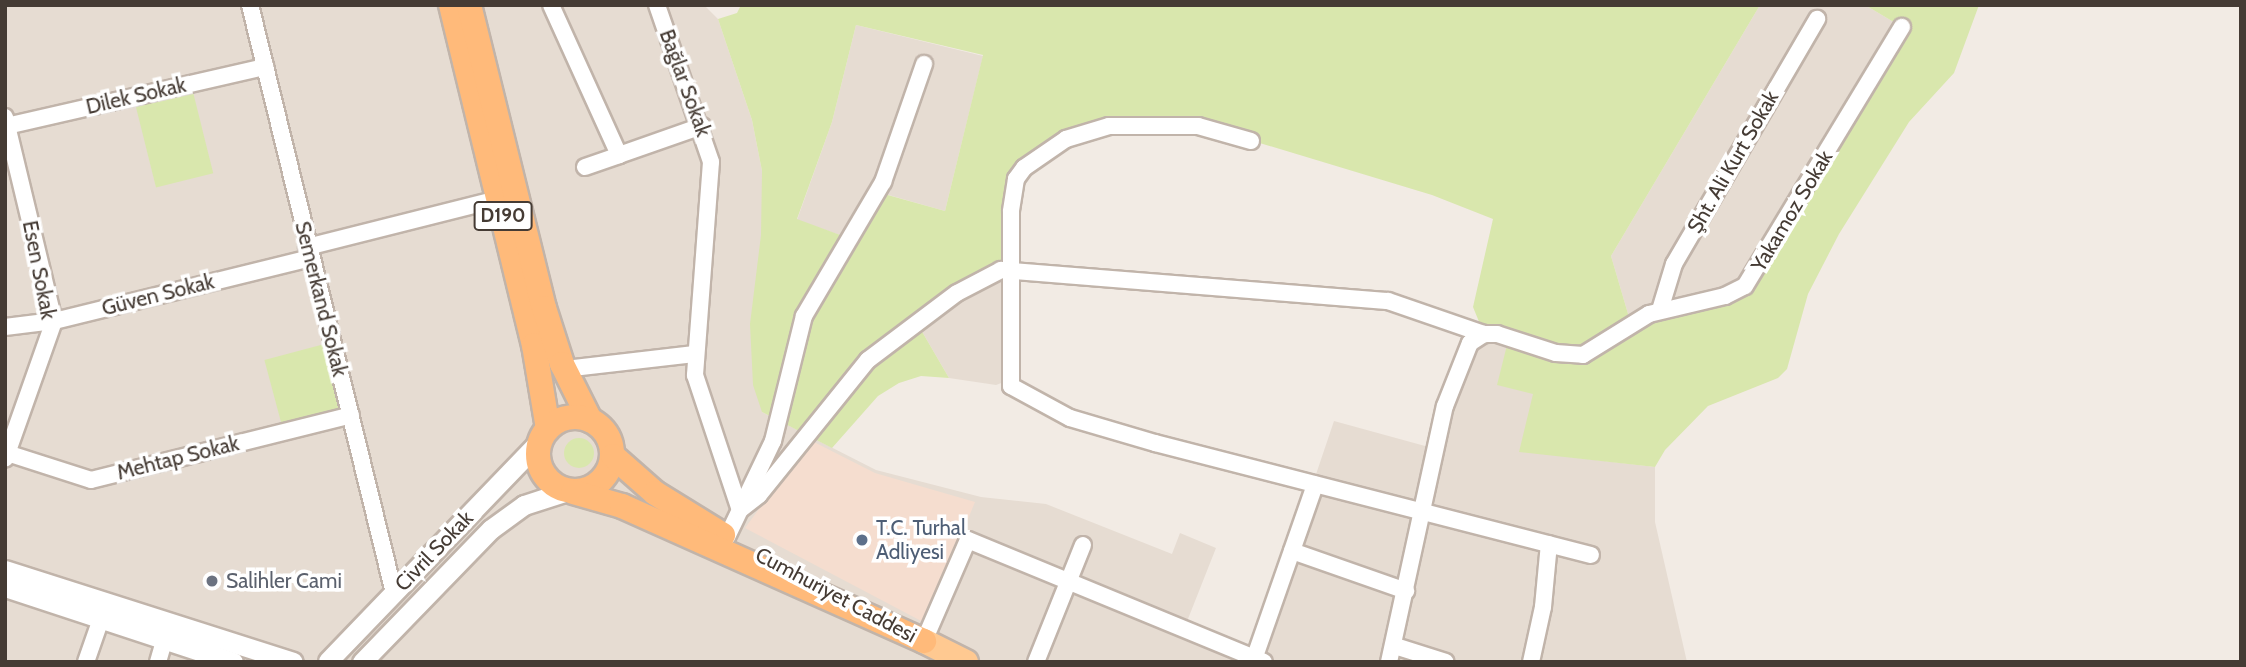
<!DOCTYPE html>
<meta charset="utf-8">
<style>
body{margin:0}
#map{position:relative;width:2246px;height:667px;overflow:hidden;background:#f2ebe4;font-family:Cabin,sans-serif}
div>[style]{position:absolute}
[style*='--x']{left:calc(var(--x)*1px);top:calc(var(--y)*1px);width:calc(var(--w)*1px);rotate:calc(var(--a)*1deg)}
.residential>*{inset:0;background:#e6dcd2}
.commercial>*{inset:0;background:#f5ddcf}
.green>*{inset:0;background:#d9e7ad;transform-origin:0 0}
.round{border-radius:50%}
.roads{filter:drop-shadow(2px 0 #c1b4aa) drop-shadow(-2px 0 #c1b4aa) drop-shadow(0 2px #c1b4aa) drop-shadow(0 -2px #c1b4aa)}
.minor>*{height:16px;margin:-8px;padding:0 8px;transform-origin:8px;border-radius:8px;background:#fff}
.tertiary>*{height:19px;margin:-9.5px;padding:0 9.5px;transform-origin:9.5px;border-radius:9.5px;background:#fff}
.primary>*{height:24px;margin:-12px;padding:0 12px;transform-origin:12px;border-radius:12px;background:#ffc991}
.trunk>*{height:24px;margin:-12px;padding:0 12px;transform-origin:12px;border-radius:12px;background:#ffba7a}
.trunk>.ring{margin:-12px;padding:0;box-sizing:content-box;background:none;border:24px solid #ffba7a;border-radius:50%}
.dots>*{width:19px;height:19px;translate:-50% -50%;box-sizing:border-box;border:4px solid #fff;border-radius:50%}
span{translate:-50% -50%;white-space:nowrap;text-align:center;line-height:1.15;-webkit-text-stroke:7px #fff;paint-order:stroke}
.shield-label span{padding:2px 5px;background:#fff;border:2px solid;border-radius:5px;-webkit-text-stroke-width:0}
.shield-label{font-size:19px;color:#453b34;font-weight:700}
.street-label{font-size:21px;color:#453b34}
.service-label{font-size:21px;color:#4e5e75}
.left{translate:0 -50%;text-align:left}
.worship-label{font-size:21px;color:#5b616d}
.frame{position:absolute;inset:0;border:7px solid #453b34;pointer-events:none}
</style>
<div id="map">
<div class="residential">
<div style="clip-path:polygon(5px 5px,704px 5px,718px 19px,752px 120px,762px 171px,762px 412px,876px 470px,981px 497px,1046px 504px,1172px 554px,1180px 533px,1216px 548px,1184px 629px,1254px 658px,1334px 421px,1436px 449px,1470px 343px,1509px 337px,1534px 393px,1520px 451px,1655px 467px,1655px 522px,1687px 662px,5px 662px)"></div>
<div style="clip-path:polygon(1760px 5px,1865px 5px,1902px 27px,1753px 277px,1631px 324px,1611px 256px)"></div>
<div style="clip-path:polygon(856px 25px,983px 56px,945px 211px,878px 192px,851px 239px,797px 220px,832px 122px)"></div>
<div style="clip-path:polygon(1014px 267px,1009px 380px,996px 385px,949px 378px,917px 323px)"></div>
</div>
<div class="commercial">
<div style="clip-path:polygon(810px 440px,875px 473px,975px 502px,925px 623px,745px 528px)"></div>
</div>
<div class="green">
<div style="clip-path:polygon(evenodd,741px 5px,1760px 5px,1611px 256px,1631px 324px,1737px 292px,1902px 27px,1865px 5px,1979px 5px,1954px 73px,1909px 122px,1839px 234px,1808px 294px,1787px 369px,1778px 378px,1708px 406px,1665px 450px,1655px 467px,1519px 452px,1533px 394px,1497px 385px,1509px 337px,1484px 334px,1473px 307px,1493px 219px,1432px 195px,1220px 131px,1088px 131px,1016px 179px,1014px 267px,917px 323px,949px 378px,921px 376px,899px 383px,878px 396px,832px 448px,762px 412px,753px 385px,750px 324px,761px 235px,762px 171px,752px 120px,718px 19px,737px 13px,741px 5px,856px 25px,983px 55px,945px 211px,877px 192px,851px 239px,797px 219px,832px 122px,856px 25px)"></div>
<div style="left:191px;top:84px;width:92px;height:59px;rotate:76deg"></div>
<div style="left:332px;top:342px;width:75px;height:70px;rotate:75deg"></div>
<div class="round" style="left:564px;top:438px;width:30px;height:30px"></div>
</div>
<div class="roads">
<div class="minor">
<div style="--x:250;--y:5;--w:605;--a:76.24"></div>
<div style="--x:551;--y:5;--w:165;--a:65.6"></div>
<div style="--x:619;--y:155;--w:88;--a:-19.3"></div>
<div style="--x:657;--y:5;--w:166;--a:71"></div>
<div style="--x:711;--y:162;--w:214;--a:94.3"></div>
<div style="--x:695;--y:375;--w:142;--a:71.6"></div>
<div style="--x:740;--y:510;--w:24;--a:-38"></div>
<div style="--x:759;--y:495;--w:174;--a:-51.1"></div>
<div style="--x:868;--y:360;--w:111;--a:-37"></div>
<div style="--x:957;--y:293;--w:50;--a:-27.6"></div>
<div style="--x:1001;--y:270;--w:388;--a:4.6"></div>
<div style="--x:1388;--y:301;--w:102;--a:19"></div>
<div style="--x:5;--y:117;--w:210;--a:76.5"></div>
<div style="--x:54;--y:321;--w:146;--a:109.5"></div>
<div style="--x:7;--y:126;--w:265;--a:-12.9"></div>
<div style="--x:1251;--y:141;--w:55;--a:-164.2"></div>
<div style="--x:1198;--y:126;--w:89;--a:180"></div>
<div style="--x:1109;--y:126;--w:45;--a:163.2"></div>
<div style="--x:1066;--y:139;--w:51;--a:145.4"></div>
<div style="--x:1024;--y:168;--w:14;--a:126"></div>
<div style="--x:1016;--y:179;--w:33;--a:99"></div>
<div style="--x:1011;--y:212;--w:174;--a:90"></div>
<div style="--x:1011;--y:386;--w:67;--a:28.5"></div>
<div style="--x:1070;--y:418;--w:89;--a:16.4"></div>
<div style="--x:1155;--y:443;--w:450;--a:14.4"></div>
<div style="--x:585;--y:167;--w:36;--a:-19"></div>
<div style="--x:307;--y:247;--w:197;--a:-14.1"></div>
<div style="--x:1660;--y:310;--w:48;--a:-73.1"></div>
<div style="--x:1674;--y:264;--w:284;--a:-59.7"></div>
<div style="--x:5;--y:327;--w:49;--a:-7"></div>
<div style="--x:54;--y:321;--w:264;--a:-13.8"></div>
<div style="--x:565;--y:369;--w:131;--a:-6.6"></div>
<div style="--x:7;--y:453;--w:88;--a:17.8"></div>
<div style="--x:91;--y:480;--w:268;--a:-14"></div>
<div style="--x:727;--y:537;--w:106;--a:-64.4"></div>
<div style="--x:773;--y:441;--w:129;--a:-76.1"></div>
<div style="--x:804;--y:316;--w:156;--a:-59.5"></div>
<div style="--x:883;--y:182;--w:125;--a:-70.8"></div>
<div style="--x:1292;--y:551;--w:121;--a:19.3"></div>
<div style="--x:924;--y:641;--w:110;--a:-66.5"></div>
<div style="--x:968;--y:540;--w:320;--a:22.4"></div>
<div style="--x:1395;--y:646;--w:53;--a:17.4"></div>
<div style="--x:86;--y:662;--w:49;--a:-70.8"></div>
<div style="--x:158;--y:662;--w:25;--a:-74"></div>
<div style="--x:1036;--y:662;--w:126;--a:-68.1"></div>
<div style="--x:1253;--y:662;--w:188;--a:-70.7"></div>
<div style="--x:1389;--y:662;--w:262;--a:-77.7"></div>
<div style="--x:1445;--y:406;--w:68;--a:-68.4"></div>
<div style="--x:1470;--y:343;--w:17;--a:-33"></div>
<div style="--x:1484;--y:334;--w:13;--a:0"></div>
<div style="--x:1497;--y:334;--w:62;--a:17.9"></div>
<div style="--x:1556;--y:353;--w:27;--a:4"></div>
<div style="--x:1583;--y:355;--w:78;--a:-31.8"></div>
<div style="--x:1649;--y:314;--w:78;--a:-13.3"></div>
<div style="--x:1725;--y:296;--w:22;--a:-27"></div>
<div style="--x:1745;--y:286;--w:303;--a:-58.8"></div>
<div style="--x:1531;--y:662;--w:56;--a:-77.7"></div>
<div style="--x:1543;--y:607;--w:63;--a:-84.6"></div>
</div>
<div class="tertiary">
<div style="--x:5;--y:570;--w:302;--a:17.7"></div>
<div style="--x:5;--y:587;--w:240;--a:18.2"></div>
<div style="--x:328;--y:661;--w:307;--a:-46.1"></div>
<div style="--x:362;--y:662;--w:185;--a:-45.9"></div>
<div style="--x:491;--y:529;--w:41;--a:-36"></div>
<div style="--x:524;--y:505;--w:45;--a:-18"></div>
</div>
<div class="primary">
<div style="--x:924;--y:641;--w:47;--a:26.6"></div>
</div>
<div class="trunk">
<div style="--x:451;--y:5;--w:350;--a:76.3"></div>
<div style="--x:534;--y:345;--w:85;--a:80.5"></div>
<div style="--x:469;--y:5;--w:312;--a:76.1"></div>
<div style="--x:544;--y:308;--w:59;--a:72.2"></div>
<div style="--x:562;--y:364;--w:63;--a:63.4"></div>
<div class="ring" style="left:538px;top:417px;width:50px;height:50px"></div>
<div style="--x:613;--y:456;--w:56;--a:41.4"></div>
<div style="--x:655;--y:493;--w:80;--a:31.7"></div>
<div style="--x:573;--y:492;--w:51;--a:15.9"></div>
<div style="--x:622;--y:506;--w:331;--a:24.1"></div>
</div>
</div>
<div class="dots">
<div style="left:862px;top:540px;background:#5c6f8a"></div>
<div style="left:212px;top:581px;background:#6b7280"></div>
</div>
<div class="shield-label">
<span style="left:503px;top:216px">D190</span>
</div>
<div class="street-label">
<span style="left:685px;top:83px;rotate:70deg">Bağlar Sokak</span>
<span style="left:136px;top:96px;rotate:-13deg">Dilek Sokak</span>
<span style="left:1733px;top:162px;rotate:-60deg">Şht. Ali Kurt Sokak</span>
<span style="left:1792px;top:211px;rotate:-59deg">Yakamoz Sokak</span>
<span style="left:39px;top:270px;rotate:79deg">Esen Sokak</span>
<span style="left:158px;top:295px;rotate:-14deg">Güven Sokak</span>
<span style="left:321px;top:299px;rotate:76deg">Semerkand Sokak</span>
<span style="left:178px;top:458px;rotate:-14deg">Mehtap Sokak</span>
<span style="left:434px;top:551px;rotate:-46deg">Civril Sokak</span>
<span style="left:836px;top:595px;rotate:28deg">Cumhuriyet Caddesi</span>
</div>
<div class="service-label">
<span class="left" style="left:876px;top:540px">T.C. Turhal<br>Adliyesi</span>
</div>
<div class="worship-label">
<span class="left" style="left:226px;top:581px">Salihler Cami</span>
</div>
<div class="frame"></div>
</div>
